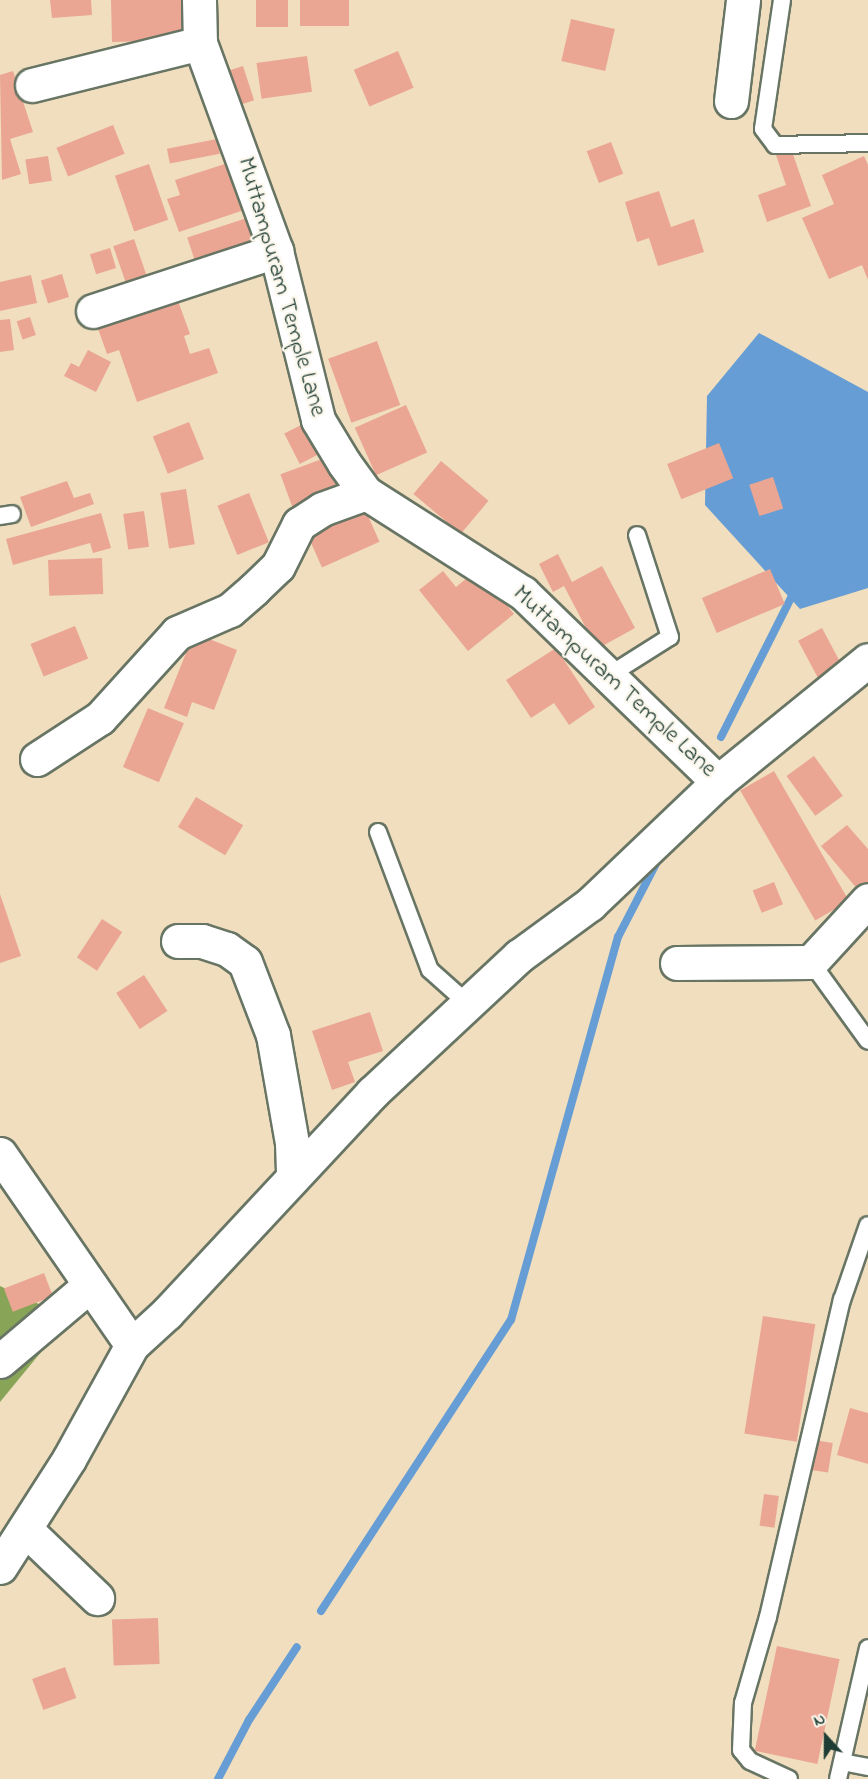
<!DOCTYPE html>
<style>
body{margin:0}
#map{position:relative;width:868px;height:1779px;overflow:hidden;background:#f0debe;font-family:"Indie Flower",sans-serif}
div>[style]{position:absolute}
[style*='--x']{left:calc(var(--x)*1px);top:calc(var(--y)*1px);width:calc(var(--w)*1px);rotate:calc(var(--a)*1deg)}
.forest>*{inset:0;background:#88a557}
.water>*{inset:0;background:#669dd4}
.stream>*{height:8px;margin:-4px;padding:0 4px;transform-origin:4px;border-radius:4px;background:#669dd4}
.building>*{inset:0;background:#eaa693;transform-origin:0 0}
.roads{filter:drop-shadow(2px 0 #687564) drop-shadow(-2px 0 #687564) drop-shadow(0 2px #687564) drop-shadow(0 -2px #687564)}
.service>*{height:16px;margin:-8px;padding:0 8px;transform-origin:8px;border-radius:8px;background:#fff}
.minor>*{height:33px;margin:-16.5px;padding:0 16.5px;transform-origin:16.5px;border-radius:16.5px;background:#fff}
span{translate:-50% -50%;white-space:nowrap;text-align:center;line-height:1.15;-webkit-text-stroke:5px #fbf7ec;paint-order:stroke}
.street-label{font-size:24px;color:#1f3d34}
.north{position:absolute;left:796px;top:1707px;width:60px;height:60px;-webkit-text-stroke:4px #fbf7ec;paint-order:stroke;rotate:339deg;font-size:16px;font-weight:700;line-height:24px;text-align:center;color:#1f3d34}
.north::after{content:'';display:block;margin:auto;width:21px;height:27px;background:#1f3d34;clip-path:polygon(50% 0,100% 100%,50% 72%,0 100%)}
</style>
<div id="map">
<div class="forest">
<div style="clip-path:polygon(0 1286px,69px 1318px,0 1402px)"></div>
</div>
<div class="water">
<div style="clip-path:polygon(759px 333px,868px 392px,868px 588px,800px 609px,705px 505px,707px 396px)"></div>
</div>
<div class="stream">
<div style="--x:721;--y:737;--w:165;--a:-63.3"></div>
<div style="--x:321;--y:1611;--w:348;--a:-56.9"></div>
<div style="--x:511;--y:1320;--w:398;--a:-74.4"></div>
<div style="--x:618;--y:937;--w:93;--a:-62.6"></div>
<div style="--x:218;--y:1779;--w:67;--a:-62.3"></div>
<div style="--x:249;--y:1720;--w:87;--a:-56.7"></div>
</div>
<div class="building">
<div style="clip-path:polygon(50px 0,91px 0,92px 15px,52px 18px)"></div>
<div style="clip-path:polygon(111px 0,184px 0,185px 45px,150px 41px,112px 42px)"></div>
<div style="left:256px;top:0;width:32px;height:27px"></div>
<div style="left:300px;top:0;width:49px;height:26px"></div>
<div style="left:571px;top:19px;width:45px;height:43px;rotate:13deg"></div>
<div style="left:398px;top:51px;width:40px;height:48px;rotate:67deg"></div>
<div style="left:307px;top:56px;width:36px;height:51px;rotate:82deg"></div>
<div style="left:243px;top:66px;width:36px;height:21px;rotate:72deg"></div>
<div style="clip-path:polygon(13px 71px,33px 132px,10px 139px,21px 174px,2px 180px,0 75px)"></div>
<div style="left:113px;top:125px;width:31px;height:61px;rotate:68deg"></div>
<div style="left:217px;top:139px;width:15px;height:51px;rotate:79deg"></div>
<div style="clip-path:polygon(788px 140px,811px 206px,767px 222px,758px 195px,786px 185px,773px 146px)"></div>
<div style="left:611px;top:142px;width:34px;height:26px;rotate:69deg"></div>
<div style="left:48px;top:156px;width:25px;height:23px;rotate:81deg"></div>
<div style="clip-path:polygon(864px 156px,868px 165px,868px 280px,862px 265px,829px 279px,802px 218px,834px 204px,822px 175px)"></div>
<div style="clip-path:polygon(231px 162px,247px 209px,179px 232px,167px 199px,180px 195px,175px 180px)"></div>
<div style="left:149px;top:164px;width:59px;height:36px;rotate:71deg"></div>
<div style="clip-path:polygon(659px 191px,671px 227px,694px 219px,704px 252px,658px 266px,649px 238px,637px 242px,625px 202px)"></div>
<div style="left:250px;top:217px;width:35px;height:66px;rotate:72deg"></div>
<div style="left:134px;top:239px;width:53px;height:22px;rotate:71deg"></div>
<div style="left:110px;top:248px;width:21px;height:21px;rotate:73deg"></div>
<div style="left:62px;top:274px;width:24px;height:22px;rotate:73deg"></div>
<div style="clip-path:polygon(31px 275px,37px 303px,0 311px,0 282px)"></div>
<div style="clip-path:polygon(177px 298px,190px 334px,184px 336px,190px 354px,209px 348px,218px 373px,137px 402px,119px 350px,107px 354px,97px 326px)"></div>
<div style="left:30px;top:317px;width:19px;height:14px;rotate:72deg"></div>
<div style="clip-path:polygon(10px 319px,14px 350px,0 352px,0 320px)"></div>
<div style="left:377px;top:341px;width:68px;height:52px;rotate:70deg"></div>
<div style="clip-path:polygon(88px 350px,111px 362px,96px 392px,64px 376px,71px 363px,79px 367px)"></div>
<div style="left:406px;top:405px;width:52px;height:56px;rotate:66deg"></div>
<div style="left:311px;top:420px;width:34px;height:30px;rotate:63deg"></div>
<div style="left:189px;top:422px;width:40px;height:39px;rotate:68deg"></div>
<div style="left:719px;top:443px;width:38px;height:56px;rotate:68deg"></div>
<div style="left:333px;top:455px;width:38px;height:56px;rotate:70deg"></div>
<div style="left:441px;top:461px;width:62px;height:43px;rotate:40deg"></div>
<div style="left:773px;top:477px;width:33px;height:25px;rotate:72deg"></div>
<div style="clip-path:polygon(67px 481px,74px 498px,90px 493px,94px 504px,31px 527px,20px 497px)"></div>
<div style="left:186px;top:489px;width:56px;height:26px;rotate:81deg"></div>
<div style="left:249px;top:493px;width:53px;height:34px;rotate:68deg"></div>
<div style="left:360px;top:498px;width:48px;height:63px;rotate:66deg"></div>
<div style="left:144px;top:511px;width:36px;height:21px;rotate:82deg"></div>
<div style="clip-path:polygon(101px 513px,111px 548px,93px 553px,90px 543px,13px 565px,6px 539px)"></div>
<div style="clip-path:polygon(558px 554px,572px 582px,602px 566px,635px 628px,597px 649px,564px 586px,553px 592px,539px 564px)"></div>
<div style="left:102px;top:558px;width:36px;height:54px;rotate:88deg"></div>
<div style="clip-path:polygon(478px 569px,514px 614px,468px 651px,419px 590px,443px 571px,456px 587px)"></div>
<div style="left:770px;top:569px;width:38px;height:74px;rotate:67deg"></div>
<div style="left:75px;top:626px;width:35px;height:48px;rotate:68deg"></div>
<div style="left:822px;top:628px;width:42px;height:27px;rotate:62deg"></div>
<div style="clip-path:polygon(194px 633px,237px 650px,214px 710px,192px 702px,187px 717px,164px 708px)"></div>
<div style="clip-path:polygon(556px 648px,595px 707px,569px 725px,554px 703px,531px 718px,506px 680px)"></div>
<div style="left:148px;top:708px;width:39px;height:64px;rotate:23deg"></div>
<div style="left:814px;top:756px;width:49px;height:34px;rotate:54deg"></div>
<div style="left:774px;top:771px;width:150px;height:39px;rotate:60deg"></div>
<div style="left:196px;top:797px;width:55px;height:35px;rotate:31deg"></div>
<div style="clip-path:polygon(847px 825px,868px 849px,868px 883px,859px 891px,821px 846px)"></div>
<div style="left:774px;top:882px;width:24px;height:23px;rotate:68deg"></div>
<div style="clip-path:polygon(0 894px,21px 956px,0 963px)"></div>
<div style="left:102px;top:919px;width:24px;height:46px;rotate:33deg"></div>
<div style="left:144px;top:975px;width:43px;height:33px;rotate:57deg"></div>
<div style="clip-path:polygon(370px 1012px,383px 1051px,348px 1062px,355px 1082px,332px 1090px,312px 1031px)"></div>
<div style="left:44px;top:1273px;width:25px;height:43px;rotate:69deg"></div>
<div style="left:763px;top:1316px;width:53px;height:119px;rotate:9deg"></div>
<div style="clip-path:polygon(850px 1408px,868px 1413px,868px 1464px,837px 1455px)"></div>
<div style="left:814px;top:1440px;width:19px;height:30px;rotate:9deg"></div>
<div style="left:764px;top:1494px;width:15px;height:32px;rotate:8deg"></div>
<div style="left:158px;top:1618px;width:46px;height:46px;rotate:88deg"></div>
<div style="left:777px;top:1646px;width:64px;height:107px;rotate:12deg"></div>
<div style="left:65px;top:1667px;width:33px;height:35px;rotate:70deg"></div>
</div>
<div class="roads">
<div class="service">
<div style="--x:782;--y:0;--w:130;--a:98.4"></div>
<div style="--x:763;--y:129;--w:20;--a:53"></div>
<div style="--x:775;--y:145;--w:93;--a:-1.2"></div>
<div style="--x:0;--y:516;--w:12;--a:-9"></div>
<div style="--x:608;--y:676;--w:73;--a:-32.2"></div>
<div style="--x:670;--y:637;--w:107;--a:-107.9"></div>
<div style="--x:378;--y:832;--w:147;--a:69.4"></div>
<div style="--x:430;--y:970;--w:50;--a:41.7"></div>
<div style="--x:811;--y:962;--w:97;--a:54.2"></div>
<div style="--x:842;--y:1762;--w:26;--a:11"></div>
<div style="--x:789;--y:1779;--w:43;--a:-155.2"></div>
<div style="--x:750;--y:1761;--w:14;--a:-129"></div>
<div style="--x:741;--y:1750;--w:47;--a:-87.6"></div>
<div style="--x:743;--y:1703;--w:90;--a:-73.8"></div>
<div style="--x:768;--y:1617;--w:326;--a:-76.9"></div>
<div style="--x:842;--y:1300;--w:79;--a:-70.9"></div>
<div style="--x:838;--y:1779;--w:134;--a:-77.1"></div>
</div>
<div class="minor">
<div style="--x:199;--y:0;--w:43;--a:88.7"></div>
<div style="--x:200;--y:43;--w:221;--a:69.9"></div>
<div style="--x:276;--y:251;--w:174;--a:76"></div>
<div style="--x:318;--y:420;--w:50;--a:58.8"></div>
<div style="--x:344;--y:463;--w:37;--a:54"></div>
<div style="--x:366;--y:493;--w:186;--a:32.5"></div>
<div style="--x:523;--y:593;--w:272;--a:44.1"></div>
<div style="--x:32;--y:85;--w:173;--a:-14"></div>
<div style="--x:731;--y:101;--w:102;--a:-83.2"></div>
<div style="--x:93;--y:311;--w:193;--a:-18.2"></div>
<div style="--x:37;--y:759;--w:75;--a:-33.1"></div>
<div style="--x:100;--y:718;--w:115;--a:-47.8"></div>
<div style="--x:177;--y:633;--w:58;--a:-23.5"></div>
<div style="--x:230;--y:610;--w:32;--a:-41"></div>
<div style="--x:254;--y:589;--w:33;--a:-44"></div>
<div style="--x:278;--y:566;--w:47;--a:-63.4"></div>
<div style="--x:299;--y:524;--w:27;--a:-33"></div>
<div style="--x:322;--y:509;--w:47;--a:-20"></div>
<div style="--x:178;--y:941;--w:24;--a:0"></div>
<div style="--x:202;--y:941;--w:26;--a:18"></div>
<div style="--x:227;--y:949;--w:22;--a:36"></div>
<div style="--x:245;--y:962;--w:78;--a:69"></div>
<div style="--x:273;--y:1035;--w:110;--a:80"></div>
<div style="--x:292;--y:1143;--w:33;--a:88"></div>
<div style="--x:677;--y:963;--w:134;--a:-0.4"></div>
<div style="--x:811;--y:962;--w:84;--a:-47.4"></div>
<div style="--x:0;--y:1154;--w:232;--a:55.4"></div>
<div style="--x:0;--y:1361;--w:118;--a:-40.2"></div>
<div style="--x:25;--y:1529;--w:100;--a:43.8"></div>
<div style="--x:0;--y:1567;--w:128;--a:-57.4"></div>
<div style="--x:69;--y:1459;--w:130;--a:-61.1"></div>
<div style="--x:132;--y:1345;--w:47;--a:-42.4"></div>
<div style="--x:167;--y:1313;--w:301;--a:-47"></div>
<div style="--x:372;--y:1093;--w:201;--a:-43"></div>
<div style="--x:519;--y:956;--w:88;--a:-36.2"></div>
<div style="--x:590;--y:904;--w:177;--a:-43.6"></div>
<div style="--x:718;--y:782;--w:193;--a:-39.1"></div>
</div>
</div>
<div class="street-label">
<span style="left:281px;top:287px;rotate:74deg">Muttampuram Temple Lane</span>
<span style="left:614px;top:682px;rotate:43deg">Muttampuram Temple Lane</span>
</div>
<div class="north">N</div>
</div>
